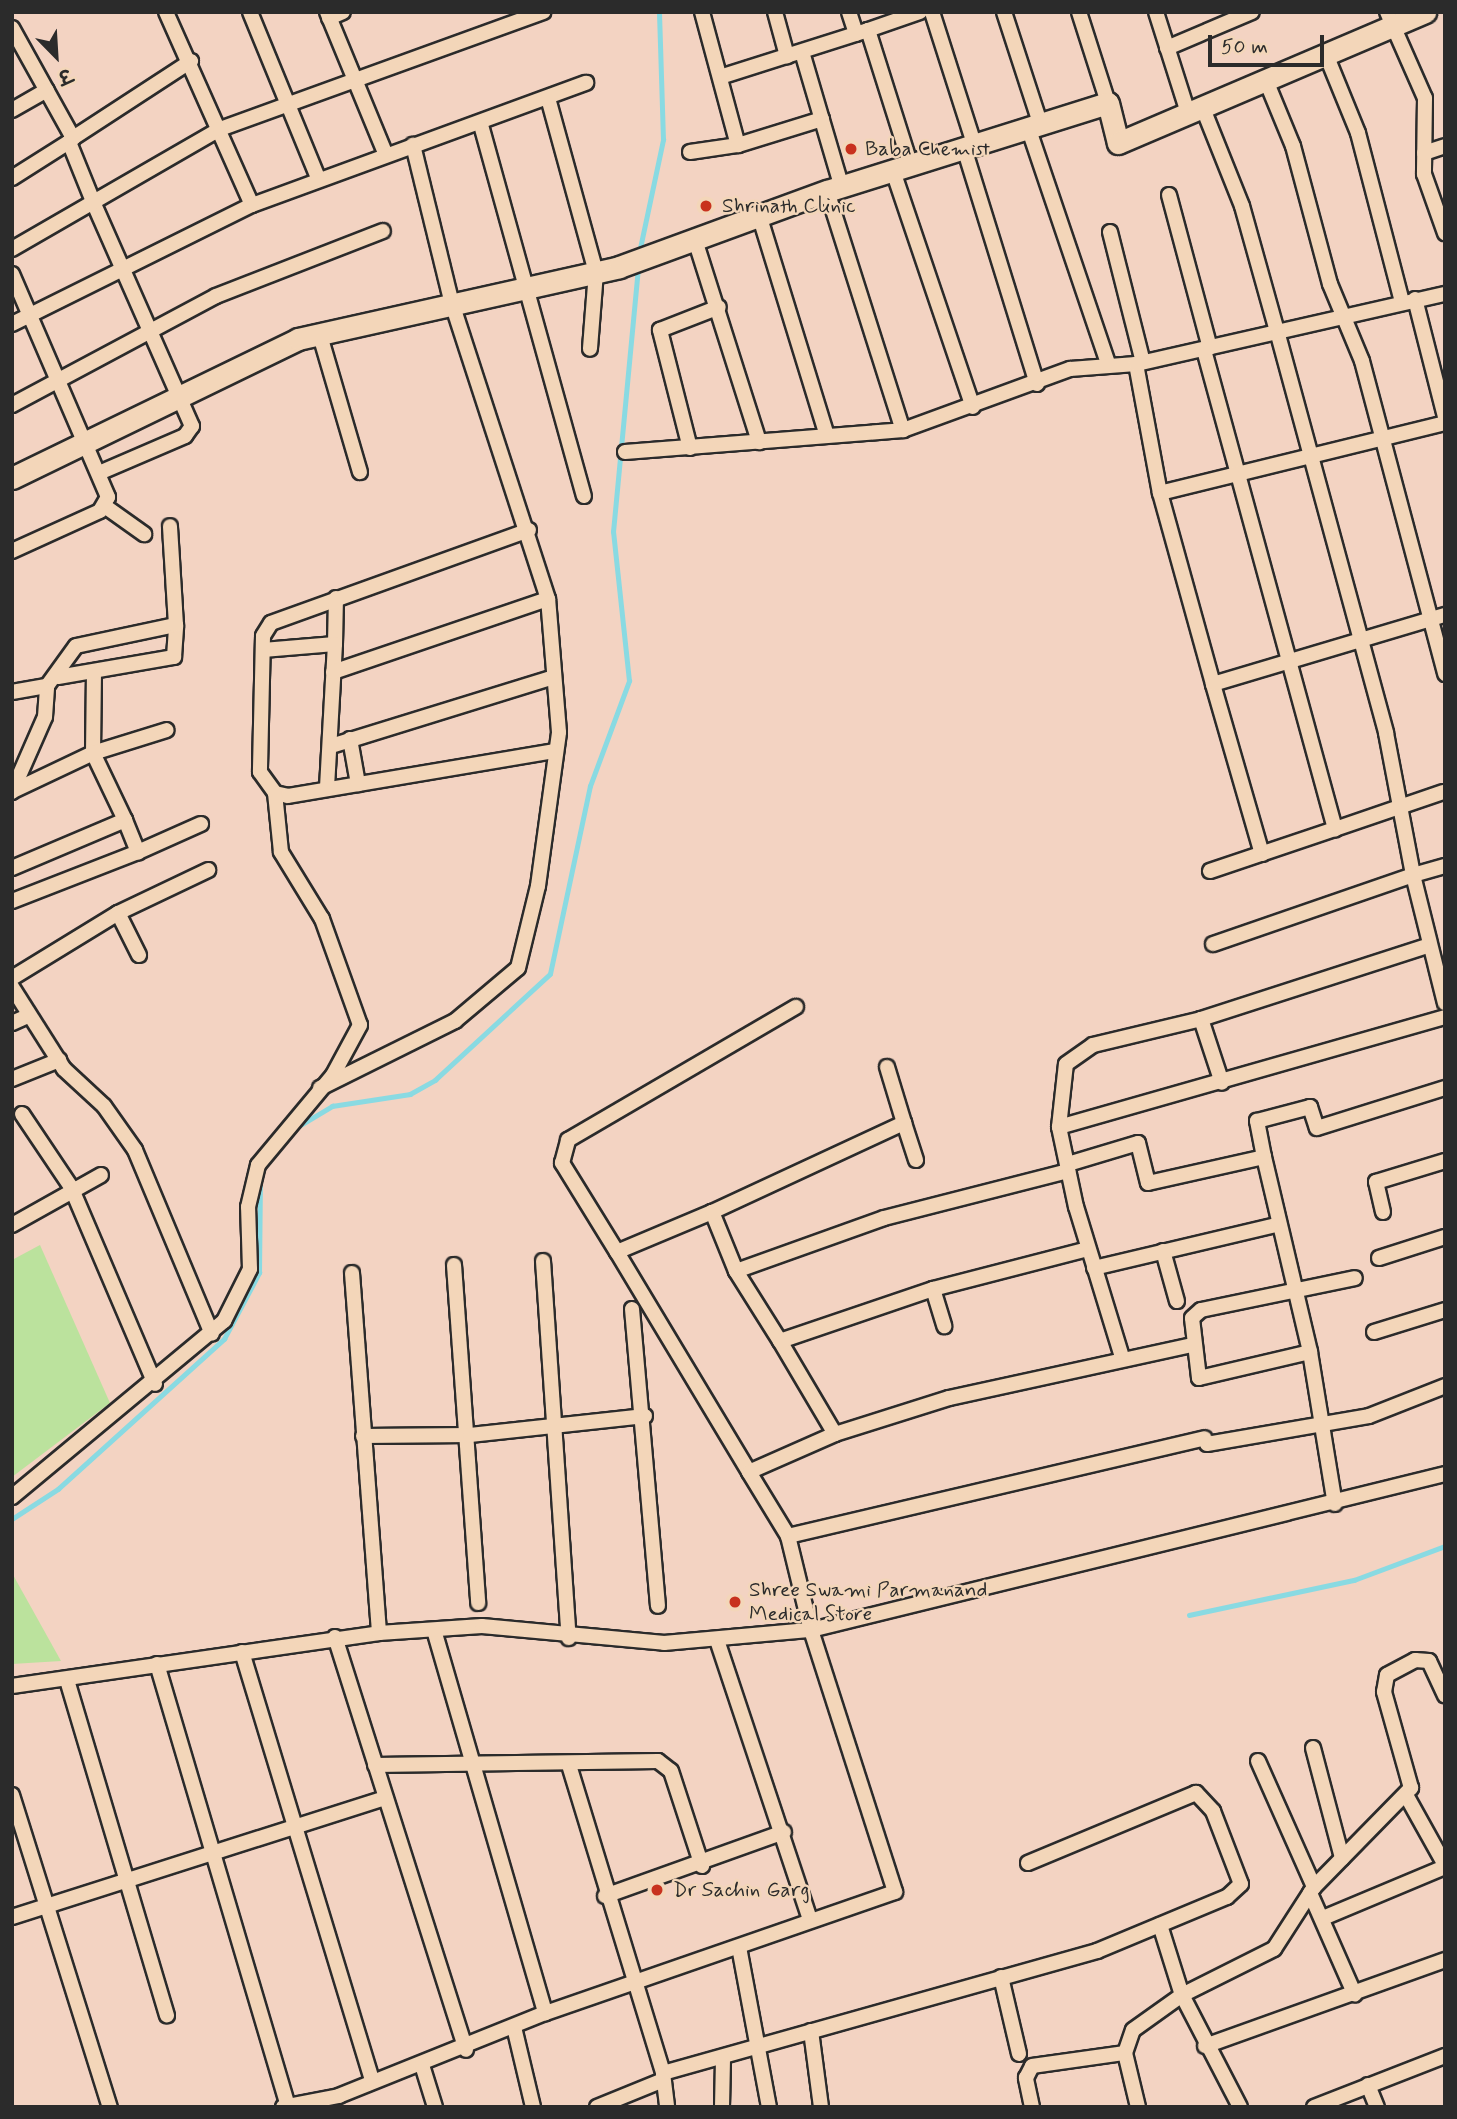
<!DOCTYPE html>
<meta charset="utf-8">
<style>
body{margin:0}
#map{position:relative;width:1457px;height:2119px;overflow:hidden;background:#f3d3c2;font-family:Mynerve,"Playpen Sans Deva",sans-serif}
div>[style]{position:absolute}
[style*='--x']{left:calc(var(--x)*1px);top:calc(var(--y)*1px);width:calc(var(--w)*1px);rotate:calc(var(--a)*1deg)}
.green>*{inset:0;background:#bbe29d}
.stream>*{height:4.5px;margin:-2.25px;padding:0 2.25px;transform-origin:2.25px;border-radius:2.25px;background:#89dae2}
.roads{filter:drop-shadow(2px 0 #2b2b2b) drop-shadow(-2px 0 #2b2b2b) drop-shadow(0 2px #2b2b2b) drop-shadow(0 -2px #2b2b2b)}
.street>*{height:14px;margin:-7px;padding:0 7px;transform-origin:7px;border-radius:7px;background:#f3d6b9}
.secondary>*{height:21px;margin:-10.5px;padding:0 10.5px;transform-origin:10.5px;border-radius:10.5px;background:#f3d6b9}
.dots>*{width:19px;height:19px;translate:-50% -50%;box-sizing:border-box;border:4px solid #f3d6b9;border-radius:50%}
span{translate:-50% -50%;white-space:nowrap;text-align:center;line-height:1.15;-webkit-text-stroke:5px #f3d6b9;paint-order:stroke}
.poi-label{font-size:21px;color:#2b2b2b}
.left{translate:0 -50%;text-align:left}
.frame{position:absolute;inset:0;border:14px solid #2b2b2b;pointer-events:none}
.north{position:absolute;left:21px;top:21px;width:70px;height:70px;-webkit-text-stroke:5px #f3d6b9;paint-order:stroke;rotate:156deg;font-size:19px;font-weight:700;line-height:28px;text-align:center;color:#2b2b2b}
.north::after{content:'';display:block;margin:auto;width:24px;height:32px;background:#2b2b2b;clip-path:polygon(50% 0,100% 100%,50% 72%,0 100%)}
.scale{position:absolute;left:1208px;top:35px;width:116px;height:32px;box-sizing:border-box;border:4px solid #2b2b2b;border-top:0;padding-left:9px;font-size:21px;line-height:24px;white-space:nowrap;color:#2b2b2b;-webkit-text-stroke:5px #f3d6b9;paint-order:stroke}
</style>
<div id="map">
<div class="green">
<div style="clip-path:polygon(40px 1245px,110px 1403px,12px 1477px,12px 1260px)"></div>
<div style="clip-path:polygon(12px 1573px,61px 1661px,12px 1664px)"></div>
</div>
<div class="stream">
<div style="--x:639;--y:253;--w:116;--a:-78"></div>
<div style="--x:663;--y:140;--w:128;--a:-91.8"></div>
<div style="--x:299;--y:1126;--w:39;--a:-31"></div>
<div style="--x:332;--y:1106;--w:79;--a:-8.7"></div>
<div style="--x:410;--y:1094;--w:29;--a:-29"></div>
<div style="--x:435;--y:1080;--w:156;--a:-42.7"></div>
<div style="--x:550;--y:974;--w:192;--a:-78"></div>
<div style="--x:590;--y:786;--w:112;--a:-69.6"></div>
<div style="--x:629;--y:681;--w:150;--a:-96.1"></div>
<div style="--x:613;--y:532;--w:267;--a:-84.6"></div>
<div style="--x:12;--y:1519;--w:55;--a:-33.1"></div>
<div style="--x:58;--y:1489;--w:224;--a:-42.1"></div>
<div style="--x:224;--y:1339;--w:75;--a:-62.1"></div>
<div style="--x:259;--y:1273;--w:89;--a:-89.4"></div>
<div style="--x:1189;--y:1615;--w:169;--a:-12"></div>
<div style="--x:1354;--y:1580;--w:97;--a:-20.5"></div>
</div>
<div class="roads">
<div class="street">
<div style="--x:166;--y:12;--w:211;--a:66"></div>
<div style="--x:250;--y:12;--w:179;--a:67.7"></div>
<div style="--x:327;--y:12;--w:152;--a:67.6"></div>
<div style="--x:702;--y:12;--w:138;--a:74.9"></div>
<div style="--x:775;--y:12;--w:46;--a:74.7"></div>
<div style="--x:849;--y:12;--w:23;--a:72"></div>
<div style="--x:932;--y:12;--w:139;--a:72.3"></div>
<div style="--x:1004;--y:12;--w:117;--a:72"></div>
<div style="--x:1079;--y:12;--w:96;--a:72.3"></div>
<div style="--x:1156;--y:12;--w:109;--a:72.4"></div>
<div style="--x:1387;--y:12;--w:94;--a:66.2"></div>
<div style="--x:1425;--y:98;--w:76;--a:90.8"></div>
<div style="--x:1424;--y:174;--w:63;--a:70.4"></div>
<div style="--x:329;--y:18;--w:15;--a:-23"></div>
<div style="--x:12;--y:28;--w:126;--a:61"></div>
<div style="--x:73;--y:138;--w:6;--a:135"></div>
<div style="--x:69;--y:142;--w:67;--a:68"></div>
<div style="--x:94;--y:204;--w:243;--a:66.2"></div>
<div style="--x:192;--y:426;--w:12;--a:125"></div>
<div style="--x:185;--y:436;--w:94;--a:156.7"></div>
<div style="--x:868;--y:30;--w:55;--a:-19.1"></div>
<div style="--x:1167;--y:48;--w:92;--a:-23"></div>
<div style="--x:802;--y:52;--w:142;--a:73.6"></div>
<div style="--x:1327;--y:57;--w:82;--a:67.8"></div>
<div style="--x:1358;--y:133;--w:175;--a:75.4"></div>
<div style="--x:720;--y:77;--w:155;--a:-17.6"></div>
<div style="--x:868;--y:30;--w:143;--a:72.5"></div>
<div style="--x:1267;--y:83;--w:68;--a:67.6"></div>
<div style="--x:1293;--y:146;--w:143;--a:75"></div>
<div style="--x:1330;--y:284;--w:83;--a:67.4"></div>
<div style="--x:1362;--y:361;--w:324;--a:75.1"></div>
<div style="--x:548;--y:98;--w:180;--a:74.6"></div>
<div style="--x:596;--y:272;--w:77;--a:94.5"></div>
<div style="--x:12;--y:110;--w:40;--a:-29.7"></div>
<div style="--x:1204;--y:111;--w:102;--a:68.2"></div>
<div style="--x:1242;--y:206;--w:130;--a:74.4"></div>
<div style="--x:1277;--y:331;--w:417;--a:74.8"></div>
<div style="--x:1386;--y:733;--w:145;--a:79.2"></div>
<div style="--x:1413;--y:875;--w:33;--a:-16"></div>
<div style="--x:481;--y:125;--w:385;--a:74.5"></div>
<div style="--x:1028;--y:127;--w:250;--a:71.3"></div>
<div style="--x:73;--y:138;--w:141;--a:-33.1"></div>
<div style="--x:964;--y:148;--w:247;--a:72.8"></div>
<div style="--x:690;--y:152;--w:49;--a:-8.3"></div>
<div style="--x:738;--y:145;--w:88;--a:-17.2"></div>
<div style="--x:1424;--y:153;--w:22;--a:-18"></div>
<div style="--x:893;--y:171;--w:249;--a:71.3"></div>
<div style="--x:12;--y:178;--w:67;--a:-32.3"></div>
<div style="--x:827;--y:191;--w:251;--a:72.4"></div>
<div style="--x:1169;--y:195;--w:158;--a:75"></div>
<div style="--x:760;--y:218;--w:224;--a:72.9"></div>
<div style="--x:1110;--y:232;--w:134;--a:75.8"></div>
<div style="--x:696;--y:243;--w:209;--a:72.4"></div>
<div style="--x:12;--y:249;--w:240;--a:-30"></div>
<div style="--x:220;--y:129;--w:344;--a:-19.9"></div>
<div style="--x:12;--y:274;--w:243;--a:66.7"></div>
<div style="--x:108;--y:497;--w:16;--a:120"></div>
<div style="--x:100;--y:511;--w:97;--a:155.6"></div>
<div style="--x:1415;--y:299;--w:122;--a:75.7"></div>
<div style="--x:12;--y:324;--w:268;--a:-26.4"></div>
<div style="--x:252;--y:205;--w:356;--a:-20.1"></div>
<div style="--x:319;--y:332;--w:146;--a:73.7"></div>
<div style="--x:1204;--y:350;--w:497;--a:74.7"></div>
<div style="--x:1335;--y:829;--w:114;--a:-18.9"></div>
<div style="--x:1136;--y:364;--w:131;--a:79.5"></div>
<div style="--x:12;--y:405;--w:231;--a:-28.1"></div>
<div style="--x:216;--y:296;--w:179;--a:-21.3"></div>
<div style="--x:690;--y:448;--w:122;--a:-104.3"></div>
<div style="--x:660;--y:330;--w:63;--a:-21.3"></div>
<div style="--x:625;--y:452;--w:279;--a:-4.5"></div>
<div style="--x:903;--y:430;--w:178;--a:-20.1"></div>
<div style="--x:1070;--y:369;--w:66;--a:-4.3"></div>
<div style="--x:1136;--y:364;--w:317;--a:-12.8"></div>
<div style="--x:106;--y:507;--w:47;--a:35.4"></div>
<div style="--x:529;--y:530;--w:274;--a:160.2"></div>
<div style="--x:271;--y:623;--w:15;--a:122"></div>
<div style="--x:263;--y:636;--w:136;--a:91.3"></div>
<div style="--x:260;--y:772;--w:26;--a:54"></div>
<div style="--x:275;--y:793;--w:13;--a:13"></div>
<div style="--x:288;--y:796;--w:270;--a:-9.6"></div>
<div style="--x:335;--y:644;--w:46;--a:-88.8"></div>
<div style="--x:263;--y:650;--w:72;--a:-4.8"></div>
<div style="--x:335;--y:644;--w:145;--a:93.2"></div>
<div style="--x:333;--y:672;--w:227;--a:-18.8"></div>
<div style="--x:58;--y:677;--w:118;--a:-9.8"></div>
<div style="--x:174;--y:657;--w:32;--a:-86"></div>
<div style="--x:1213;--y:684;--w:198;--a:-105.5"></div>
<div style="--x:1160;--y:493;--w:293;--a:-13.8"></div>
<div style="--x:12;--y:692;--w:36;--a:-10"></div>
<div style="--x:47;--y:686;--w:49;--a:-54.1"></div>
<div style="--x:76;--y:646;--w:102;--a:-11.9"></div>
<div style="--x:176;--y:625;--w:99;--a:-93.5"></div>
<div style="--x:350;--y:739;--w:46;--a:79.9"></div>
<div style="--x:331;--y:746;--w:233;--a:-17.2"></div>
<div style="--x:13;--y:791;--w:89;--a:-25.4"></div>
<div style="--x:93;--y:753;--w:80;--a:-89.3"></div>
<div style="--x:12;--y:792;--w:82;--a:-66.3"></div>
<div style="--x:45;--y:717;--w:31;--a:-86"></div>
<div style="--x:125;--y:820;--w:74;--a:-115.5"></div>
<div style="--x:93;--y:753;--w:77;--a:-17.3"></div>
<div style="--x:138;--y:852;--w:69;--a:-24"></div>
<div style="--x:1262;--y:854;--w:177;--a:-106.1"></div>
<div style="--x:1213;--y:684;--w:242;--a:-16.6"></div>
<div style="--x:12;--y:868;--w:123;--a:-23"></div>
<div style="--x:125;--y:820;--w:35;--a:68"></div>
<div style="--x:138;--y:852;--w:135;--a:158.7"></div>
<div style="--x:1210;--y:871;--w:132;--a:-18.6"></div>
<div style="--x:118;--y:913;--w:47;--a:63.4"></div>
<div style="--x:1213;--y:944;--w:212;--a:-19"></div>
<div style="--x:1413;--y:875;--w:132;--a:76"></div>
<div style="--x:12;--y:978;--w:124;--a:-31.5"></div>
<div style="--x:118;--y:913;--w:100;--a:-25.5"></div>
<div style="--x:12;--y:987;--w:97;--a:57.6"></div>
<div style="--x:64;--y:1069;--w:54;--a:42.8"></div>
<div style="--x:104;--y:1106;--w:54;--a:54.8"></div>
<div style="--x:135;--y:1150;--w:199;--a:67.3"></div>
<div style="--x:1201;--y:1019;--w:67;--a:71.8"></div>
<div style="--x:12;--y:1023;--w:17;--a:-24"></div>
<div style="--x:887;--y:1067;--w:59;--a:73.1"></div>
<div style="--x:12;--y:1079;--w:51;--a:-22"></div>
<div style="--x:320;--y:1088;--w:151;--a:-26.4"></div>
<div style="--x:455;--y:1021;--w:82;--a:-40.1"></div>
<div style="--x:518;--y:968;--w:84;--a:-76.3"></div>
<div style="--x:538;--y:886;--w:155;--a:-82.2"></div>
<div style="--x:559;--y:732;--w:133;--a:-94.7"></div>
<div style="--x:548;--y:599;--w:310;--a:-108"></div>
<div style="--x:452;--y:304;--w:164;--a:-103.8"></div>
<div style="--x:22;--y:1114;--w:88;--a:56.1"></div>
<div style="--x:71;--y:1187;--w:214;--a:66.9"></div>
<div style="--x:1059;--y:1127;--w:401;--a:-15.9"></div>
<div style="--x:1264;--y:1157;--w:200;--a:76.7"></div>
<div style="--x:1310;--y:1352;--w:154;--a:80.7"></div>
<div style="--x:1068;--y:1164;--w:73;--a:-16.7"></div>
<div style="--x:1138;--y:1143;--w:41;--a:76"></div>
<div style="--x:1148;--y:1183;--w:119;--a:-12.6"></div>
<div style="--x:1264;--y:1157;--w:37;--a:-101"></div>
<div style="--x:1257;--y:1121;--w:55;--a:-14.8"></div>
<div style="--x:1310;--y:1107;--w:22;--a:72"></div>
<div style="--x:1317;--y:1128;--w:134;--a:-17.4"></div>
<div style="--x:712;--y:1212;--w:103;--a:157.2"></div>
<div style="--x:617;--y:1252;--w:257;--a:59"></div>
<div style="--x:1383;--y:1212;--w:31;--a:-103"></div>
<div style="--x:1376;--y:1182;--w:72;--a:-16.9"></div>
<div style="--x:12;--y:1225;--w:102;--a:-29.3"></div>
<div style="--x:1163;--y:1251;--w:52;--a:74.4"></div>
<div style="--x:617;--y:1252;--w:105;--a:-121.7"></div>
<div style="--x:562;--y:1163;--w:24;--a:-75"></div>
<div style="--x:568;--y:1140;--w:264;--a:-30.3"></div>
<div style="--x:1379;--y:1258;--w:69;--a:-17.7"></div>
<div style="--x:543;--y:1261;--w:378;--a:86.1"></div>
<div style="--x:454;--y:1265;--w:339;--a:85.9"></div>
<div style="--x:1094;--y:1268;--w:187;--a:-13.3"></div>
<div style="--x:736;--y:1271;--w:64;--a:-112.1"></div>
<div style="--x:712;--y:1212;--w:212;--a:-24.9"></div>
<div style="--x:904;--y:1123;--w:39;--a:72"></div>
<div style="--x:352;--y:1273;--w:361;--a:85.7"></div>
<div style="--x:933;--y:1289;--w:160;--a:-14.5"></div>
<div style="--x:632;--y:1309;--w:298;--a:85"></div>
<div style="--x:1374;--y:1332;--w:74;--a:-17.2"></div>
<div style="--x:780;--y:1341;--w:83;--a:-122.2"></div>
<div style="--x:736;--y:1271;--w:157;--a:-19.7"></div>
<div style="--x:884;--y:1218;--w:190;--a:-14.3"></div>
<div style="--x:1192;--y:1345;--w:249;--a:167.7"></div>
<div style="--x:949;--y:1398;--w:120;--a:162.5"></div>
<div style="--x:835;--y:1434;--w:94;--a:156.2"></div>
<div style="--x:749;--y:1472;--w:75;--a:58.6"></div>
<div style="--x:788;--y:1536;--w:97;--a:76.3"></div>
<div style="--x:811;--y:1630;--w:653;--a:-13.82"></div>
<div style="--x:1310;--y:1352;--w:114;--a:166.8"></div>
<div style="--x:1199;--y:1378;--w:60;--a:-96.7"></div>
<div style="--x:1192;--y:1318;--w:12;--a:-42"></div>
<div style="--x:1201;--y:1310;--w:157;--a:-11.7"></div>
<div style="--x:1122;--y:1357;--w:157;--a:-107"></div>
<div style="--x:1076;--y:1207;--w:82;--a:-102"></div>
<div style="--x:1059;--y:1127;--w:63;--a:-83.7"></div>
<div style="--x:1066;--y:1064;--w:33;--a:-35"></div>
<div style="--x:1093;--y:1045;--w:111;--a:-13.5"></div>
<div style="--x:1201;--y:1019;--w:237;--a:-17.9"></div>
<div style="--x:835;--y:1434;--w:108;--a:-120.6"></div>
<div style="--x:780;--y:1341;--w:162;--a:-18.8"></div>
<div style="--x:933;--y:1289;--w:39;--a:73"></div>
<div style="--x:363;--y:1436;--w:107;--a:-0.5"></div>
<div style="--x:470;--y:1435;--w:176;--a:-6.2"></div>
<div style="--x:1207;--y:1444;--w:164;--a:-9.8"></div>
<div style="--x:1369;--y:1416;--w:82;--a:-21.5"></div>
<div style="--x:12;--y:1497;--w:276;--a:-39.7"></div>
<div style="--x:224;--y:1321;--w:58;--a:-63.4"></div>
<div style="--x:250;--y:1269;--w:62;--a:-91.8"></div>
<div style="--x:248;--y:1207;--w:43;--a:-76.6"></div>
<div style="--x:258;--y:1165;--w:117;--a:-50.2"></div>
<div style="--x:333;--y:1075;--w:57;--a:-61.6"></div>
<div style="--x:360;--y:1025;--w:113;--a:-109.7"></div>
<div style="--x:322;--y:919;--w:79;--a:-121.5"></div>
<div style="--x:281;--y:852;--w:59;--a:-95.8"></div>
<div style="--x:788;--y:1536;--w:428;--a:-13.2"></div>
<div style="--x:434;--y:1630;--w:399;--a:73.8"></div>
<div style="--x:335;--y:1637;--w:433;--a:72.4"></div>
<div style="--x:717;--y:1640;--w:295;--a:71.6"></div>
<div style="--x:242;--y:1652;--w:448;--a:73.1"></div>
<div style="--x:157;--y:1664;--w:460;--a:73.5"></div>
<div style="--x:67;--y:1680;--w:350;--a:73.4"></div>
<div style="--x:12;--y:1686;--w:371;--a:-8.2"></div>
<div style="--x:379;--y:1633;--w:103;--a:-3.9"></div>
<div style="--x:482;--y:1626;--w:183;--a:5.3"></div>
<div style="--x:664;--y:1643;--w:148;--a:-5.1"></div>
<div style="--x:811;--y:1630;--w:275;--a:72.2"></div>
<div style="--x:895;--y:1892;--w:370;--a:160.9"></div>
<div style="--x:545;--y:2013;--w:222;--a:158.1"></div>
<div style="--x:339;--y:2096;--w:57;--a:168.9"></div>
<div style="--x:1313;--y:1748;--w:114;--a:75.2"></div>
<div style="--x:1258;--y:1761;--w:138;--a:66"></div>
<div style="--x:375;--y:1765;--w:283;--a:-0.8"></div>
<div style="--x:658;--y:1761;--w:16;--a:38"></div>
<div style="--x:671;--y:1771;--w:100;--a:71.9"></div>
<div style="--x:569;--y:1765;--w:322;--a:73"></div>
<div style="--x:663;--y:2073;--w:34;--a:83"></div>
<div style="--x:12;--y:1795;--w:327;--a:72.6"></div>
<div style="--x:1406;--y:1795;--w:80;--a:60.9"></div>
<div style="--x:1310;--y:1893;--w:111;--a:66.2"></div>
<div style="--x:605;--y:1896;--w:190;--a:-19.7"></div>
<div style="--x:12;--y:1917;--w:392;--a:-17.7"></div>
<div style="--x:1323;--y:1918;--w:132;--a:-22.7"></div>
<div style="--x:1160;--y:1925;--w:73;--a:72.6"></div>
<div style="--x:1182;--y:1995;--w:126;--a:62.6"></div>
<div style="--x:739;--y:1947;--w:163;--a:79.4"></div>
<div style="--x:1001;--y:1977;--w:79;--a:76.8"></div>
<div style="--x:514;--y:2027;--w:82;--a:76.6"></div>
<div style="--x:811;--y:2031;--w:77;--a:82.5"></div>
<div style="--x:1205;--y:2046;--w:255;--a:-19.7"></div>
<div style="--x:422;--y:2065;--w:44;--a:72.8"></div>
<div style="--x:663;--y:2073;--w:451;--a:-15.7"></div>
<div style="--x:1097;--y:1951;--w:141;--a:-22.6"></div>
<div style="--x:1227;--y:1897;--w:19;--a:-43"></div>
<div style="--x:1241;--y:1884;--w:78;--a:-111"></div>
<div style="--x:1213;--y:1811;--w:25;--a:-133"></div>
<div style="--x:1196;--y:1793;--w:182;--a:157.4"></div>
<div style="--x:1368;--y:2085;--w:24;--a:68"></div>
<div style="--x:597;--y:2107;--w:71;--a:-22.2"></div>
<div style="--x:722;--y:2107;--w:49;--a:-88.8"></div>
<div style="--x:1032;--y:2107;--w:30;--a:-102"></div>
<div style="--x:1026;--y:2078;--w:13;--a:-63"></div>
<div style="--x:1032;--y:2066;--w:94;--a:-8"></div>
<div style="--x:1138;--y:2107;--w:56;--a:-103.5"></div>
<div style="--x:1125;--y:2053;--w:24;--a:-71"></div>
<div style="--x:1133;--y:2030;--w:60;--a:-35.5"></div>
<div style="--x:1182;--y:1995;--w:103;--a:-26.6"></div>
<div style="--x:1274;--y:1949;--w:74;--a:-57.2"></div>
<div style="--x:1314;--y:1887;--w:139;--a:-45.6"></div>
<div style="--x:1411;--y:1788;--w:100;--a:-105.7"></div>
<div style="--x:1384;--y:1692;--w:17;--a:-80"></div>
<div style="--x:1387;--y:1675;--w:32;--a:-28"></div>
<div style="--x:1415;--y:1660;--w:14;--a:4"></div>
<div style="--x:1429;--y:1661;--w:38;--a:65"></div>
<div style="--x:1314;--y:2107;--w:141;--a:-21.3"></div>
</div>
<div class="secondary">
<div style="--x:12;--y:478;--w:318;--a:-25.9"></div>
<div style="--x:298;--y:339;--w:329;--a:-12.6"></div>
<div style="--x:619;--y:267;--w:221;--a:-20.1"></div>
<div style="--x:827;--y:191;--w:294;--a:-17.4"></div>
<div style="--x:1108;--y:103;--w:41;--a:76"></div>
<div style="--x:1118;--y:143;--w:334;--a:-23.1"></div>
</div>
</div>
<div class="dots">
<div style="left:851px;top:149px;background:#c8321e"></div>
<div style="left:706px;top:206px;background:#c8321e"></div>
<div style="left:735px;top:1602px;background:#c8321e"></div>
<div style="left:657px;top:1890px;background:#c8321e"></div>
</div>
<div class="poi-label">
<span class="left" style="left:865px;top:149px">Baba Chemist</span>
<span class="left" style="left:722px;top:206px">Shrinath Clinic</span>
<span class="left" style="left:749px;top:1602px">Shree Swami Parmanand<br>Medical Store</span>
<span class="left" style="left:673px;top:1890px">Dr Sachin Garg</span>
</div>
<div class="frame"></div>
<div class="north">उ</div>
<div class="scale">50 m</div>
</div>
